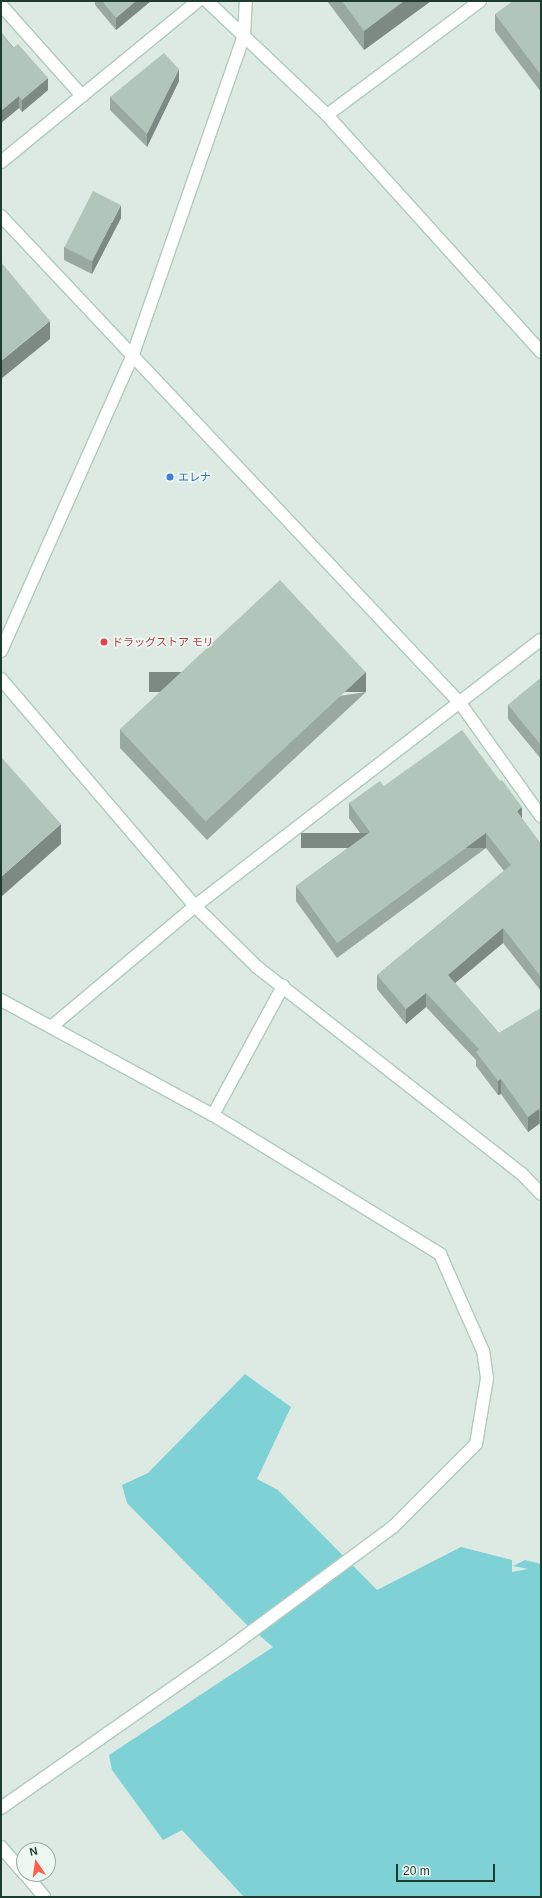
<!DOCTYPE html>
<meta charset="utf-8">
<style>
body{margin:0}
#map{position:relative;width:542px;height:1898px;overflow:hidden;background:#dceae3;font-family:Arial,"Noto Sans JP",sans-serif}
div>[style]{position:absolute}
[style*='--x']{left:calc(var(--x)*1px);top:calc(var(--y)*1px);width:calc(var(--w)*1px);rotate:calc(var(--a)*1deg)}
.water>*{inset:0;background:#7ed2d6}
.roads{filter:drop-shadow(1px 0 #afcbbe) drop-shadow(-1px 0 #afcbbe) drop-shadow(0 1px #afcbbe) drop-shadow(0 -1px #afcbbe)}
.lane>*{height:12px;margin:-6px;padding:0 6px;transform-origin:6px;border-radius:6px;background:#fff}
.street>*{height:12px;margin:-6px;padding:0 6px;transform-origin:6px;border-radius:6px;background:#fff}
.secondary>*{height:12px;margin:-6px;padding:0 6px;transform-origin:6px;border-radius:6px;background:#fff}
.wall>*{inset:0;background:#99a9a1}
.shaded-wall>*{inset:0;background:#7d8a83;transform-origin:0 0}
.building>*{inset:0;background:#b2c5bb;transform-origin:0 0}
.dots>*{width:11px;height:11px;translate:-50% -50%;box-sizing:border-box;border:2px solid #edf7f1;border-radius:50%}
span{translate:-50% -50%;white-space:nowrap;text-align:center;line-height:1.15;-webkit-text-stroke:3.5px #edf7f1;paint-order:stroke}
.shop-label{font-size:11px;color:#366cbe}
.left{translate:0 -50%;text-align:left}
.health-label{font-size:11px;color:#be3a42}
.frame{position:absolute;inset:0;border:2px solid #1d3b2f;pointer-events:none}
.north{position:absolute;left:16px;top:1842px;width:40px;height:40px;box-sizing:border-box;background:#edf7f1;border:1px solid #9aaca3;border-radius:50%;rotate:347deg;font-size:11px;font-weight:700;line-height:16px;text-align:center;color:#1d3b2f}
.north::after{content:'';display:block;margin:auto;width:14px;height:18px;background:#ff5f46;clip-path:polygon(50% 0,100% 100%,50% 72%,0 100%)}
.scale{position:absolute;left:396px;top:1864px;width:99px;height:18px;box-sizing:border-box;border:2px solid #1d3b2f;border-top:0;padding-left:5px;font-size:12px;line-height:14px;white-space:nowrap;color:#1d3b2f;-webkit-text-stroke:3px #edf7f1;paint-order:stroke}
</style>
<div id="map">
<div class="water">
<div style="clip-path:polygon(245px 1374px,291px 1407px,257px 1479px,278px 1490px,377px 1590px,461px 1547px,512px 1560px,512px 1572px,528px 1569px,513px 1566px,525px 1560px,541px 1564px,541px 1897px,244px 1897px,182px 1830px,163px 1840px,112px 1770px,109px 1755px,273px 1647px,246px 1624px,127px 1503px,122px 1485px,148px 1473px)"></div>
</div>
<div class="roads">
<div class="lane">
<div style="--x:232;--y:1646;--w:200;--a:-36.5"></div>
<div style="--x:393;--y:1527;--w:117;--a:-45"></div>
<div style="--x:476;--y:1444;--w:67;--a:-80.5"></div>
<div style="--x:487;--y:1378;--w:27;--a:-98"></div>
<div style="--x:483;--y:1351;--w:106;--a:-113.9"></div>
<div style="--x:440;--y:1254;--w:266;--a:-148.5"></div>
<div style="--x:213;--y:1115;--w:147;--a:-61.5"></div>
</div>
<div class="street">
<div style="--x:207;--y:1;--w:166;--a:43.5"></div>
<div style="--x:327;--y:115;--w:319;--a:47.9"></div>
<div style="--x:1;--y:5;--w:122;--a:48.3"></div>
<div style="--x:327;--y:115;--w:191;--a:-36.7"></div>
<div style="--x:1;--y:162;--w:254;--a:-39.3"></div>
<div style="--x:1;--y:216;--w:669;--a:46.7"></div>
<div style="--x:460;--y:703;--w:139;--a:54.4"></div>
<div style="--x:1;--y:679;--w:299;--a:49.5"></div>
<div style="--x:195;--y:906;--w:87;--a:44.5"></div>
<div style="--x:257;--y:967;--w:335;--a:38"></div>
<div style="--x:521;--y:1173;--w:29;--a:46"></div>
<div style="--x:1;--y:1000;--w:241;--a:28.5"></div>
<div style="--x:51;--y:1027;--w:188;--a:-40"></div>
<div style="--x:1;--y:1808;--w:282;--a:-35"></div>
<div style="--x:1;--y:1847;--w:35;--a:49"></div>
<div style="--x:25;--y:1874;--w:30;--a:50"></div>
</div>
<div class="secondary">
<div style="--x:1;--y:651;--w:322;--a:-66"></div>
<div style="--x:132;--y:357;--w:340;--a:-70.8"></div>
<div style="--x:244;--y:36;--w:35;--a:-87"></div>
<div style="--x:195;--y:906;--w:436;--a:-37.6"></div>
</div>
</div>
<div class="wall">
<div style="clip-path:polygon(95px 1px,151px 1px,116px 30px,95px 5px)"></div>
<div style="clip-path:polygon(327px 1px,431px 1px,364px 50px)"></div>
<div style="clip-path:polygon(541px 1px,541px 92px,495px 31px,495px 14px)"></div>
<div style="clip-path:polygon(1px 32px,48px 90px,22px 112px,19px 108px,1px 123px)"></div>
<div style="clip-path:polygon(179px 81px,147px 147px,110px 110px,110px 97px)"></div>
<div style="clip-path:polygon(121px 218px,92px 274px,64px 260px,64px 247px)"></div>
<div style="clip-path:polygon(541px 678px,541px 759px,508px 719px,508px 705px)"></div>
<div style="clip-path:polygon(366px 692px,207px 840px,120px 748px,120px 729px)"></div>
<div style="clip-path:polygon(384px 786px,522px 819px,541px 844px,541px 991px,503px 943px,455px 983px,499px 1033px,541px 1008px,541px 1126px,539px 1124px,528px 1132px,501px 1094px,498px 1095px,476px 1066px,476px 1060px,426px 1007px,406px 1024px,377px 989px,377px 975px,504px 871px,486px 848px,337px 958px,296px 901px,296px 886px,363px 837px,349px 818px,349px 803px)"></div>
</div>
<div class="shaded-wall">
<div style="clip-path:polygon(136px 1px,151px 1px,116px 30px,116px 18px)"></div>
<div style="clip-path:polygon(404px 1px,431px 1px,364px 50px,364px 31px)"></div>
<div style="clip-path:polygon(179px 69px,179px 81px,147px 147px,147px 134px)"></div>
<div style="clip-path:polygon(48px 78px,48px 90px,22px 112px,22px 100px)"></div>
<div style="clip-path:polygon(19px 96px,19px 108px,1px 123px,1px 111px)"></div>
<div style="clip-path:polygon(121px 205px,121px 218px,92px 274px,92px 262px)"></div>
<div style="clip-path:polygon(50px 321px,50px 339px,1px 379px,1px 361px)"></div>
<div style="left:366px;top:672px;width:20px;height:217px;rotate:90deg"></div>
<div style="clip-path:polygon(522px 807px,522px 822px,517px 811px)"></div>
<div style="clip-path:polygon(61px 824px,61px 844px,1px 897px,1px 877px)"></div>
<div style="left:486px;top:833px;width:15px;height:185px;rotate:90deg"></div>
<div style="clip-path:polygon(503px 928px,503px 943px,448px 989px,448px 975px)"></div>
<div style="clip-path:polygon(426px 993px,426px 1007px,406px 1024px,406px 1009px)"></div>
<div style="clip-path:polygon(501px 1079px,501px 1094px,498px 1095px,498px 1081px)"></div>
<div style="clip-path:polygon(539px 1109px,539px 1124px,528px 1132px,528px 1117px)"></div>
</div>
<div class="building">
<div style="clip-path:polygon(102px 1px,136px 1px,116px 18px)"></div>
<div style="clip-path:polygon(342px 1px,404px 1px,364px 31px)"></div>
<div style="clip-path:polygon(513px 1px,541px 1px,541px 75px,495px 14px)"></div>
<div style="clip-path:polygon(1px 32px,13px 48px,18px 44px,48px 78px,22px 100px,19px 96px,1px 111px)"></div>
<div style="clip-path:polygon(164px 53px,179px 69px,147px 134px,110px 97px)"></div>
<div style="left:93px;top:191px;width:31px;height:63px;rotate:27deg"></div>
<div style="clip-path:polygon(1px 262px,50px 321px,1px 361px)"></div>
<div style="left:280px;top:580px;width:126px;height:219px;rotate:47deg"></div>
<div style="clip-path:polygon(541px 678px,541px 745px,508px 705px)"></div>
<div style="clip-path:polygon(462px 730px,500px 781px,502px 780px,522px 807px,517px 811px,541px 844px,541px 977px,503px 928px,448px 975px,499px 1033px,541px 1008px,541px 1111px,539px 1109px,528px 1117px,501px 1079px,498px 1081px,476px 1052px,479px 1049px,426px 993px,406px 1009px,377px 975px,511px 865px,486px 833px,337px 943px,296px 886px,370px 832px,349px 803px,380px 781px,384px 786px)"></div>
<div style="clip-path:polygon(1px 757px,61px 824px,1px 877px)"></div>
</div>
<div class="dots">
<div style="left:170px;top:477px;background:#3f7fe0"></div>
<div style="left:104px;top:642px;background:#e0444e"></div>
</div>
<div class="shop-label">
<span class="left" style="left:178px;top:477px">エレナ</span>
</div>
<div class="health-label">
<span class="left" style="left:112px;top:642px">ドラッグストア モリ</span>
</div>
<div class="frame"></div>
<div class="north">N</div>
<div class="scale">20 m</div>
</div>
